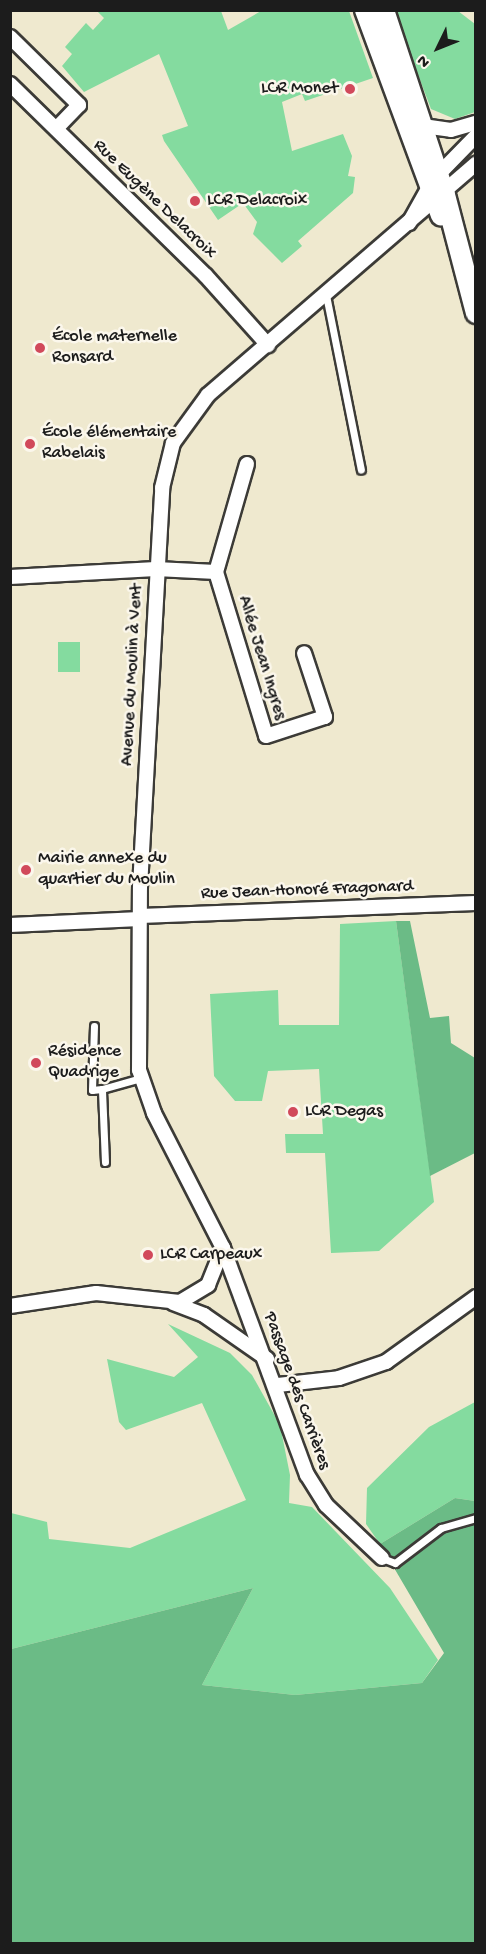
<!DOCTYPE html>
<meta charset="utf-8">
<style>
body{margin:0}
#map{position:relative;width:486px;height:1954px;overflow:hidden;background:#efe9cf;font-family:"Gochi Hand",sans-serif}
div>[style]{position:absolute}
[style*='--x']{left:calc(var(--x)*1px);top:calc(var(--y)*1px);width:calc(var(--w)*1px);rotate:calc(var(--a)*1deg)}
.green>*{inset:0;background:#84db9f;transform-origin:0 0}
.forest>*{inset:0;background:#6bbb86}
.roads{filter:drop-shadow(2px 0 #3c3b37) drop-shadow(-2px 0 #3c3b37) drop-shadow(0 2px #3c3b37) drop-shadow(0 -2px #3c3b37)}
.lane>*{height:7px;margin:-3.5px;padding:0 3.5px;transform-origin:3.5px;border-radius:3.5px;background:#fff}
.street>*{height:14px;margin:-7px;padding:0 7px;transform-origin:7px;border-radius:7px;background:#fff}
.secondary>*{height:20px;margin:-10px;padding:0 10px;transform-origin:10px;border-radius:10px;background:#fff}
.dots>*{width:16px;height:16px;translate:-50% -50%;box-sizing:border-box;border:3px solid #fbf7ec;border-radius:50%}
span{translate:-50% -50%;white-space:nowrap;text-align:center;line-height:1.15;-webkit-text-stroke:5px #fbf7ec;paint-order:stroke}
.poi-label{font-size:18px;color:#1c1c1c}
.right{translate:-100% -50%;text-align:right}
.left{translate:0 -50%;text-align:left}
.street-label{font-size:18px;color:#1c1c1c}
.frame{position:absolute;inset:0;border:12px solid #1c1c1c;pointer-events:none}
.north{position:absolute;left:408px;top:18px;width:60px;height:60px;-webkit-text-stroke:4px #fbf7ec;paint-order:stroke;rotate:227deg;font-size:16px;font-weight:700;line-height:24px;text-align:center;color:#1c1c1c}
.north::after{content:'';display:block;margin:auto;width:21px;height:27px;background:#1c1c1c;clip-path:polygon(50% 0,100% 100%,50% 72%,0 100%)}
</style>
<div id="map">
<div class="green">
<div style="clip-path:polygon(97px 11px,221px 11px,228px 30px,261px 11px,349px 11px,373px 78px,305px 101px,302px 94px,282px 102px,292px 151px,343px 134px,352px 156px,348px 176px,355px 177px,353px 193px,298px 241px,302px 246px,282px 263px,253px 234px,257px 222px,243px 203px,218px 220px,164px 141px,162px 135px,188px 126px,159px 54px,84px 92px,62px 66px,72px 54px,65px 47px,86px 23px,93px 30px,104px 18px)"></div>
<div style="clip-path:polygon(394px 11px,458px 11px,475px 24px,475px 112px,455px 119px,431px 109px)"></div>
<div style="left:58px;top:642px;width:22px;height:30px"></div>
<div style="clip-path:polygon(396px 921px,434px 1202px,379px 1251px,331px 1253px,325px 1153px,286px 1153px,285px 1134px,323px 1134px,319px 1069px,268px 1071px,262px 1101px,235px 1101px,214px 1076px,210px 994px,278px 990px,279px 1025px,339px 1025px,340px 924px)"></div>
<div style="clip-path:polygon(168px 1324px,230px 1353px,252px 1375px,280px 1425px,290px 1475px,289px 1503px,312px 1507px,390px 1588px,438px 1660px,422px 1683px,295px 1695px,202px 1685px,253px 1588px,11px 1649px,11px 1513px,47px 1522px,49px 1539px,130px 1548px,246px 1500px,202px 1403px,126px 1430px,119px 1422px,107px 1359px,174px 1377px,198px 1357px)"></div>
<div style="clip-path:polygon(475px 1402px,475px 1501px,455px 1498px,380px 1544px,366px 1524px,367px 1488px,429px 1427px)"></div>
</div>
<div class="forest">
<div style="clip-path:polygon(396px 921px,410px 921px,430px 1018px,449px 1016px,451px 1043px,475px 1058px,475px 1153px,430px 1176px)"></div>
<div style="clip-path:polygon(455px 1498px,475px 1501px,475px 1943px,11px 1944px,11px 1649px,253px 1588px,202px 1685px,295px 1695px,422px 1683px,444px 1653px,380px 1544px)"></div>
</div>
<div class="roads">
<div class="lane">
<div style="--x:326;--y:295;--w:178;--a:78.7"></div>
<div style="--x:94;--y:1026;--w:64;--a:91.8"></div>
<div style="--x:92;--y:1090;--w:10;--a:-6"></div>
<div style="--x:105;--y:1162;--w:73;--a:-92.4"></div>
<div style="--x:102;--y:1089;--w:41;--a:-15.8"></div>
<div style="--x:382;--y:1558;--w:14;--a:21"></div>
<div style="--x:395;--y:1563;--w:58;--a:-37.3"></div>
<div style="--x:441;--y:1528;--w:36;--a:-16"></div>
</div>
<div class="street">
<div style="--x:10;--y:37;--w:97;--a:44.6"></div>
<div style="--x:79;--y:105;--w:33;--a:134"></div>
<div style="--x:10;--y:84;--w:274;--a:44.4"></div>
<div style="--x:206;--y:276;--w:93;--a:48.1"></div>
<div style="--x:423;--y:126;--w:28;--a:8"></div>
<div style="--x:451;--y:130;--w:26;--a:-16"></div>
<div style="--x:409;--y:223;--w:49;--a:-60.8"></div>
<div style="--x:433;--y:180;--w:62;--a:-45.7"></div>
<div style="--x:247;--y:464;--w:112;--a:106"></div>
<div style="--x:216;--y:572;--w:171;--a:73"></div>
<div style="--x:266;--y:736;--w:62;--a:-17.9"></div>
<div style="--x:325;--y:717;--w:67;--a:-108.2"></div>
<div style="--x:10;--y:577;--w:146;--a:-3.1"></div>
<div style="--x:156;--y:569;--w:60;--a:2.9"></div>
<div style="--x:140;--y:916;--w:336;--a:-2.2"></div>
<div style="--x:10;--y:925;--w:130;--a:-2.6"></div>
<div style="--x:173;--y:1303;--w:33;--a:21"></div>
<div style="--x:204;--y:1315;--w:77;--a:34.9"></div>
<div style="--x:10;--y:1306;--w:87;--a:-8.6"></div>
<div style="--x:96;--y:1293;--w:84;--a:6.1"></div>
<div style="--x:180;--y:1302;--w:33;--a:-31"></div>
<div style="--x:208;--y:1285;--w:40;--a:-68"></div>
<div style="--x:278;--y:1385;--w:61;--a:-6.5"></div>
<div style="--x:339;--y:1378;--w:50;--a:-18.8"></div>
<div style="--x:386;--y:1362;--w:111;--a:-35.8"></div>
<div style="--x:382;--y:1558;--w:77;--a:-136.6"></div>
<div style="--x:326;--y:1505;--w:36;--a:-122"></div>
<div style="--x:307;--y:1475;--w:242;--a:-110.3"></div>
<div style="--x:223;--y:1248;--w:152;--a:-117.1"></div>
<div style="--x:154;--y:1113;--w:46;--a:-109.2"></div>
<div style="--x:139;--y:1070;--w:183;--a:-89.7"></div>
<div style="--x:140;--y:887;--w:400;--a:-86.8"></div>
<div style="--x:162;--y:488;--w:46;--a:-76.3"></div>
<div style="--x:173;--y:443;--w:59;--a:-53.9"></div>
<div style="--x:208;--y:395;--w:354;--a:-40.8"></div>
</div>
<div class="secondary">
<div style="--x:365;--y:10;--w:219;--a:69.7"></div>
<div style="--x:384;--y:10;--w:195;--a:71.8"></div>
<div style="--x:445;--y:195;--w:122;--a:75.3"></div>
</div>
</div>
<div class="dots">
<div style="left:350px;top:89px;background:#d1495b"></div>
<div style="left:195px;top:201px;background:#d1495b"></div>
<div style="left:40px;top:348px;background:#d1495b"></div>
<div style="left:30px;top:444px;background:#d1495b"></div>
<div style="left:26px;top:870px;background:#d1495b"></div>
<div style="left:36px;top:1063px;background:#d1495b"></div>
<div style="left:293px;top:1112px;background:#d1495b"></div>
<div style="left:148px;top:1255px;background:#d1495b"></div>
</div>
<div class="poi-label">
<span class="right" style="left:338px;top:89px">LCR Monet</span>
<span class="left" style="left:207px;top:201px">LCR Delacroix</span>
<span class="left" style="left:52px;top:348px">École maternelle<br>Ronsard</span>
<span class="left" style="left:42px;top:444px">École élémentaire<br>Rabelais</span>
<span class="left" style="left:38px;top:870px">Mairie annexe du<br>quartier du Moulin</span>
<span class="left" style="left:48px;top:1063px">Résidence<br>Quadrige</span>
<span class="left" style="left:305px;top:1112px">LCR Degas</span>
<span class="left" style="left:160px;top:1255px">LCR Carpeaux</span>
</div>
<div class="street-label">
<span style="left:154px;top:200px;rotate:44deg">Rue Eugène Delacroix</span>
<span style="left:261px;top:658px;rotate:73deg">Allée Jean Ingres</span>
<span style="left:133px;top:675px;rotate:-87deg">Avenue du Moulin à Vent</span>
<span style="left:307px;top:891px;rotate:-2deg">Rue Jean-Honoré Fragonard</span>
<span style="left:296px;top:1391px;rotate:70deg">Passage des Carrières</span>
</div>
<div class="frame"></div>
<div class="north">N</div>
</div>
